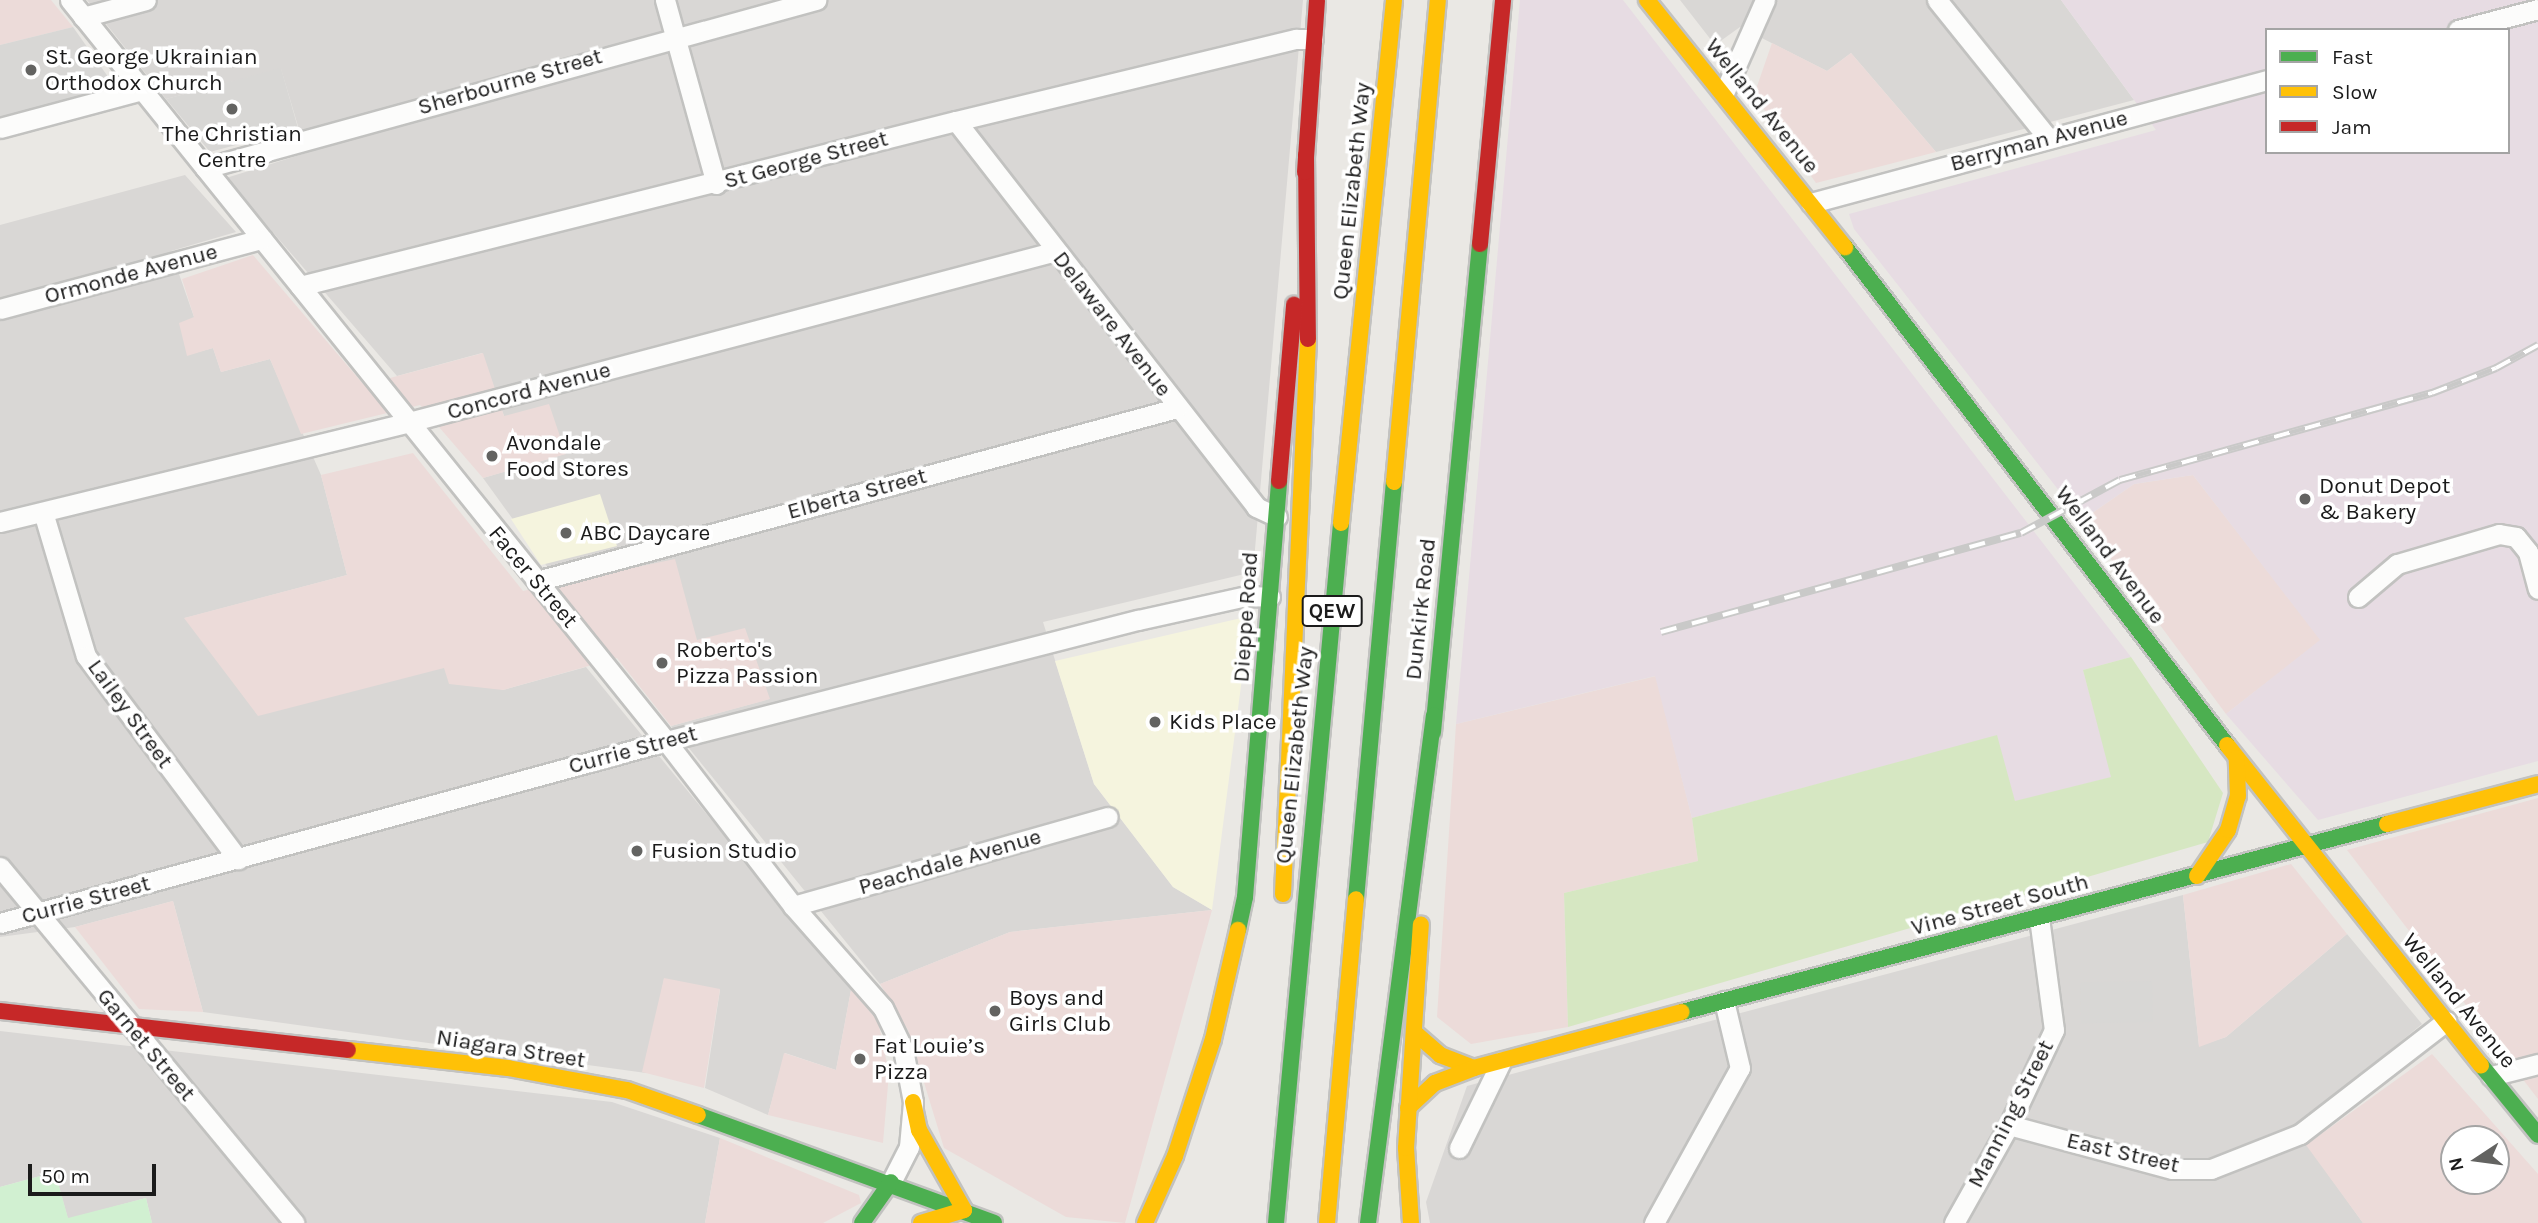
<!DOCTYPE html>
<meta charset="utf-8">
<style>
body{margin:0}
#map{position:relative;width:2538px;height:1223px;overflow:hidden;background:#eae8e4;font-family:Karla,sans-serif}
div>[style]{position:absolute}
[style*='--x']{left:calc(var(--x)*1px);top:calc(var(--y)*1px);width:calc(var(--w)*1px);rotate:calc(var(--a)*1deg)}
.residential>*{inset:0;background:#d9d7d5}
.commercial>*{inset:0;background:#ecdbd9}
.industrial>*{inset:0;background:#e7dce3}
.education>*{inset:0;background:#f5f4de}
.religious>*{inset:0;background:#d8d7d5;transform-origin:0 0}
.grass>*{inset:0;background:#d6e7c2}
.park>*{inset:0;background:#d1f0d1}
.roads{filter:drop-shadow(2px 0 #c2c2c0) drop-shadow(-2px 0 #c2c2c0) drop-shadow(0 2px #c2c2c0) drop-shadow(0 -2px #c2c2c0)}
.street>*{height:19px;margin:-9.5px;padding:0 9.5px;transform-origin:9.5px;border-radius:9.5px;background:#fcfcfb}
.fast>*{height:16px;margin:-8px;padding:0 8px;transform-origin:8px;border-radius:8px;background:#4caf50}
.slow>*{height:16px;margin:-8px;padding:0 8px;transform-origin:8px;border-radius:8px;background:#ffc107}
.jam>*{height:16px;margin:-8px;padding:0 8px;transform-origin:8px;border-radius:8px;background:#c62828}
.rail>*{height:8px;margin-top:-4px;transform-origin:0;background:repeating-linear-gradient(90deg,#fff 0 16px,#c9c9c8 0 32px);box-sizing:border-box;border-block:2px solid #c9c9c8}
.dots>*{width:19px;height:19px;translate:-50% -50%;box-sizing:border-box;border:4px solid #fff;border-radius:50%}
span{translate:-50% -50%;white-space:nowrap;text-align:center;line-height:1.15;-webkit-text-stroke:7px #fff;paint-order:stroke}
.shield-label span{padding:2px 5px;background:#fff;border:2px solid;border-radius:5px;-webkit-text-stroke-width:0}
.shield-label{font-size:21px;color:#1b1b1b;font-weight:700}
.poi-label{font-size:23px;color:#1b1b1b}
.left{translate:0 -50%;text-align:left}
.street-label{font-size:23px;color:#1b1b1b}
.legend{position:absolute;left:2265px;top:28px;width:245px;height:126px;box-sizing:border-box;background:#fff;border:2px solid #a4a4a4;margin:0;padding:9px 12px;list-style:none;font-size:21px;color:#1b1b1b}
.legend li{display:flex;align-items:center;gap:14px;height:35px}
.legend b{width:35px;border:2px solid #a4a4a4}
.north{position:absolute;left:2440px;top:1125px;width:70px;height:70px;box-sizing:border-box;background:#fff;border:2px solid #a4a4a4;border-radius:50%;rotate:257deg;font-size:19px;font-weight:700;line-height:28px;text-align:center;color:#1b1b1b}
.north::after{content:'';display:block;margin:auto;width:24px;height:32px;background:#636361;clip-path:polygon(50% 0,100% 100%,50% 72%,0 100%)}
.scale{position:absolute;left:28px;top:1164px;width:128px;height:32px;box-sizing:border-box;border:4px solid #1b1b1b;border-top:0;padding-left:9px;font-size:21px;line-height:24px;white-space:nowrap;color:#1b1b1b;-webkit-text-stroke:5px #fff;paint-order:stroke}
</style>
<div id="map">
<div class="residential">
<div style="clip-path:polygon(87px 0,1303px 0,1253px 572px,1043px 622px,1094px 784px,1173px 887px,1212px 910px,1010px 932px,880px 984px,671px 726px,769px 699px,697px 640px,559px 583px,483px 478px,565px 454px,504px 416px,482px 353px,397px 376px,226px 178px,306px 153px,281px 69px,166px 99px)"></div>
<div style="clip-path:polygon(1680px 0,2061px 0,2134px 100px,1936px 152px,1851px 53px,1827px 71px,1740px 27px,1715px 45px)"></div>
<div style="clip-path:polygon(185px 175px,236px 232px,171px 251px,194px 317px,187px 355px,213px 348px,221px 372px,270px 359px,321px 475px,347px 575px,185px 618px,445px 668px,503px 690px,586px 667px,851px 990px,836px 1070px,785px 1053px,768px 1115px,705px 1088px,720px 990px,664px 979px,646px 1073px,203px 1012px,173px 901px,75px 927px,0 937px,0 225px)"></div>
<div style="clip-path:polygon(2183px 895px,2199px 1046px,2226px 1037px,2347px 934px,2422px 1024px,2295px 1128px,2363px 1223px,1430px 1223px,1426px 1202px,1467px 1086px)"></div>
<div style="clip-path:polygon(0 1031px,612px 1102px,720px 1138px,705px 1223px,152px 1223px,146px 1198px,68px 1219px,55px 1172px,0 1187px)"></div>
</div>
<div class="commercial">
<div style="clip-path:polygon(0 0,51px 0,73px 27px,0 45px)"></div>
<div style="clip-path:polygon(1772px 43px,1827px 71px,1851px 53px,1936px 152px,1816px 183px,1754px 95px)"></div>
<div style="clip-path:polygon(253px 255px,364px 385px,483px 353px,504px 416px,549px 404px,566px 454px,483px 478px,420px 405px,301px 434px,270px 359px,221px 372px,213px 348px,187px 356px,179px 323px,194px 317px,182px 279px)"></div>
<div style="clip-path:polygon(413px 453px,523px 591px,675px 559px,697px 640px,745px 628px,770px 699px,671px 726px,617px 658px,503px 690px,449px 684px,444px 668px,258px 716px,184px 618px,347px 575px,321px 475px)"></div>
<div style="clip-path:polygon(2193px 475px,2321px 640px,2226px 714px,2082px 520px,2134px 484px)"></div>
<div style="clip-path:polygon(1656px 676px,1692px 818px,1698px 861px,1564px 893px,1568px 1027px,1471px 1044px,1437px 1017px,1456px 724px)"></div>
<div style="clip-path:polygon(2538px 798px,2538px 1099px,2347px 850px)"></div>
<div style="clip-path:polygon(2291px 864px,2347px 934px,2226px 1037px,2199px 1047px,2183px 895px)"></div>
<div style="clip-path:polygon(173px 901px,203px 1012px,139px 1009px,75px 927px)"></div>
<div style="clip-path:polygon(1212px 910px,1125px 1223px,1066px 1217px,944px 1148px,908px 1030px,880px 984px,1010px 932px)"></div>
<div style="clip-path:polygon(664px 978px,720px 989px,704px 1088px,642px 1072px)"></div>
<div style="clip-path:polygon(851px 990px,878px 1021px,889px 1073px,883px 1143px,768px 1115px,784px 1053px,836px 1070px)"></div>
<div style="clip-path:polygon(evenodd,2432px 1054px,2538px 1174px,2538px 1223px,2363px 1223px,2306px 1145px,2432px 1054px,2454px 1139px,2496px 1139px,2496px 1181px,2454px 1181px,2454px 1139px)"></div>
<div style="clip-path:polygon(720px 1138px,859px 1195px,861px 1203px,823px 1223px,705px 1223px)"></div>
</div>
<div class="industrial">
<div style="clip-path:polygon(1520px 0,1623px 0,2131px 657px,2083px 670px,2112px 777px,2015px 802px,1996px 736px,1692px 818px,1655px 676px,1456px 724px)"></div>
<div style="clip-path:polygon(evenodd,2061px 0,2538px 0,2538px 761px,2318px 820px,2226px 714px,2320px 640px,2193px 475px,2134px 484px,2082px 520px,1854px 229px,1849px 214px,2156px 130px,2061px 0,2267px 30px,2508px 30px,2508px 152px,2267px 152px,2267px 30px)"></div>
</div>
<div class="education">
<div style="clip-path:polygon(600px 494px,617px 546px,541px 565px,511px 519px)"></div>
<div style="clip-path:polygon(1250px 616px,1212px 910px,1173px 887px,1094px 784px,1055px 661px)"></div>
</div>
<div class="religious">
<div style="clip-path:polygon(73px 27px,118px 91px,0 121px,0 45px)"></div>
<div style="clip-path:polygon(281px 68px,298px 128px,210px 152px,166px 99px)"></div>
<div style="left:2152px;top:981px;width:41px;height:72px;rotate:89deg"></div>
</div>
<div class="grass">
<div style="clip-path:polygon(2131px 657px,2223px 793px,2208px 842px,1568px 1027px,1564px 893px,1698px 861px,1692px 818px,1997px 735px,2015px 801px,2111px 777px,2083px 670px)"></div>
</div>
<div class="park">
<div style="clip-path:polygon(55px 1172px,68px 1218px,146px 1198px,152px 1223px,0 1223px,0 1187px)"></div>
</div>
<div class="roads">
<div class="street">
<div style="--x:70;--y:0;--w:951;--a:51.19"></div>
<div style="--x:666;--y:741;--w:208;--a:52.4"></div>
<div style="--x:793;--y:906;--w:136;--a:48.6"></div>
<div style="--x:883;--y:1008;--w:46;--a:64"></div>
<div style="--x:903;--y:1049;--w:54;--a:79.3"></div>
<div style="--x:913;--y:1102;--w:45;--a:95.1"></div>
<div style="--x:909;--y:1147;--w:39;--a:117"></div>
<div style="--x:665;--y:0;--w:191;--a:74.5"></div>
<div style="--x:1937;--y:0;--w:177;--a:51.2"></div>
<div style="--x:83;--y:17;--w:65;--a:-15.1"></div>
<div style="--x:2458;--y:30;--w:83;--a:-14.7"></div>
<div style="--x:1724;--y:93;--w:102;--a:-66.2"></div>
<div style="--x:956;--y:121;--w:489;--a:52.1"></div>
<div style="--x:1256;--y:507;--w:23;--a:25"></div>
<div style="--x:0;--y:128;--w:147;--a:-15"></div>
<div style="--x:205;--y:168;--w:634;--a:-15.37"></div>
<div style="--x:1811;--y:203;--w:472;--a:-15.1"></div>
<div style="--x:300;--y:286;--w:676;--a:-14.12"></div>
<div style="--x:956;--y:121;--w:350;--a:-13.6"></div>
<div style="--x:1296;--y:39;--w:17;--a:0"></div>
<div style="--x:0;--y:309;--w:271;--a:-15"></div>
<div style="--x:43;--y:512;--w:150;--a:73.4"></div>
<div style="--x:86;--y:656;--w:254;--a:53.2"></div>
<div style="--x:0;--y:522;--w:421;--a:-13.7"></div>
<div style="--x:409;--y:422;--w:669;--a:-14.8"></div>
<div style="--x:537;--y:581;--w:663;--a:-15.13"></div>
<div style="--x:2358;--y:597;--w:51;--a:-40.2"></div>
<div style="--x:2397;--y:564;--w:106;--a:-16.4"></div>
<div style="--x:2499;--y:534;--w:17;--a:10"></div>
<div style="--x:2516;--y:537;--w:19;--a:51"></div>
<div style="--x:2528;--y:552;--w:38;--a:75"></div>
<div style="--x:0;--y:867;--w:462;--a:50.4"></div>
<div style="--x:793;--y:906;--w:327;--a:-15.8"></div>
<div style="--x:0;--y:923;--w:690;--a:-15.28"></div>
<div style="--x:666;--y:741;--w:487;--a:-14.4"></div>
<div style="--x:1138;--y:620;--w:111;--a:-12.5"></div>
<div style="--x:1246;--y:596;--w:24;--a:2"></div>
<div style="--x:2491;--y:1076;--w:49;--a:-14.3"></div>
<div style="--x:2009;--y:1125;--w:169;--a:15.1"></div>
<div style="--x:2172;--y:1169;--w:39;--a:0"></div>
<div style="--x:2211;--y:1169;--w:96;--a:-21.5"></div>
<div style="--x:2300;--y:1134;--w:185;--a:-37.7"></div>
<div style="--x:1459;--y:1148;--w:96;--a:-64"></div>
<div style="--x:1654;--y:1223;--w:177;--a:-61"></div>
<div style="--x:1740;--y:1068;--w:69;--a:-103.4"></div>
<div style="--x:1954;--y:1223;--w:112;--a:-60.7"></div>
<div style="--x:2009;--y:1125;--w:105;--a:-64.7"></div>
<div style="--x:2054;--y:1030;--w:113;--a:-97.6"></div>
</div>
<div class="fast">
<div style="--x:1845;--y:247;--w:628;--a:52.51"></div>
<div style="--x:1433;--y:732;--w:490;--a:-84.5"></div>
<div style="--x:1356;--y:899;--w:419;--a:-84.8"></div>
<div style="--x:1238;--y:930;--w:34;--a:-78"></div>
<div style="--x:1245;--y:897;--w:417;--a:-85.3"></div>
<div style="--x:1682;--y:1012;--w:730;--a:-14.93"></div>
<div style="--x:2481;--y:1065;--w:90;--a:50.8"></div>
<div style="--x:698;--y:1115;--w:315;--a:20"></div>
<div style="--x:862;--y:1223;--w:50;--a:-54.7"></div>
<div style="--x:1276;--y:1223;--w:703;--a:-84.69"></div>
<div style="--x:1368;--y:1223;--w:512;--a:-82.6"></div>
</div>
<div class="slow">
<div style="--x:1647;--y:0;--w:317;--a:51.3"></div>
<div style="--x:1394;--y:482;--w:484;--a:-84.8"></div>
<div style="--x:1341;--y:523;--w:526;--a:-84.21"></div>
<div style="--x:2227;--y:745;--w:409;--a:51.6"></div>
<div style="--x:2387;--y:824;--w:156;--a:-14.8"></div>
<div style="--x:2197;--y:876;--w:55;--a:-56"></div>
<div style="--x:2228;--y:830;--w:35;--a:-74"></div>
<div style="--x:2238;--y:796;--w:38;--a:-92"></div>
<div style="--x:1283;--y:894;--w:556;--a:-87.42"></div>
<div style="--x:1414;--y:1032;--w:35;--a:41"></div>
<div style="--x:1440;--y:1055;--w:36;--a:21"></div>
<div style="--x:348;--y:1050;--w:161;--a:6.4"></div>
<div style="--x:508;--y:1068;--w:121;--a:10.5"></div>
<div style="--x:627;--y:1090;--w:75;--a:19.4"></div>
<div style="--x:913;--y:1102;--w:29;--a:78"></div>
<div style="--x:919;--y:1130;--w:92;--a:60.6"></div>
<div style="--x:1408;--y:1108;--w:37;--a:-43"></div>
<div style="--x:1435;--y:1083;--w:42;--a:-21"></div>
<div style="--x:1474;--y:1068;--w:215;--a:-15.1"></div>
<div style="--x:921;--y:1223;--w:45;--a:-16.8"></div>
<div style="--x:1145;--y:1223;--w:73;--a:-65.9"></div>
<div style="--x:1175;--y:1156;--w:123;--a:-72"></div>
<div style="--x:1213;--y:1039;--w:112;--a:-77.1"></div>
<div style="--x:1327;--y:1223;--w:325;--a:-84.9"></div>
<div style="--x:1411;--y:1223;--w:75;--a:-93.8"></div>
<div style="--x:1406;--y:1148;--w:224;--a:-86.2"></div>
</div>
<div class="jam">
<div style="--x:1306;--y:155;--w:184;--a:89.4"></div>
<div style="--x:1305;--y:172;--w:172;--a:-86"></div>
<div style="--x:1480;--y:244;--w:245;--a:-84.6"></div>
<div style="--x:1279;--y:481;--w:177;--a:-85.1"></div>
<div style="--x:0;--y:1011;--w:350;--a:6.4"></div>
</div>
</div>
<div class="rail">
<div style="--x:1661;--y:632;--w:373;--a:-15.4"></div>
<div style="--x:2021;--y:533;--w:112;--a:-28.2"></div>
<div style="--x:2120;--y:480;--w:324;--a:-15.6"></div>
<div style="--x:2432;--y:393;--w:69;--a:-21.3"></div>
<div style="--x:2496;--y:368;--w:48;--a:-28.7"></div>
</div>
<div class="dots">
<div style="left:31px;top:70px;background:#636361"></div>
<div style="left:232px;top:109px;background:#636361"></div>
<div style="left:492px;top:456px;background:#636361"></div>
<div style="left:2305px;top:499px;background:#636361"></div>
<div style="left:566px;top:533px;background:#636361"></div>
<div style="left:662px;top:663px;background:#636361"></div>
<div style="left:1155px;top:722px;background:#636361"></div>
<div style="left:637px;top:851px;background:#636361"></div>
<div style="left:995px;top:1011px;background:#636361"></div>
<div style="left:860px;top:1059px;background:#636361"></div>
</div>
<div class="shield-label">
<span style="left:1332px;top:611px">QEW</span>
</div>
<div class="poi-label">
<span class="left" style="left:45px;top:70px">St. George Ukrainian<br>Orthodox Church</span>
<span style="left:232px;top:147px">The Christian<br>Centre</span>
<span class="left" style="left:506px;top:456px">Avondale<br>Food Stores</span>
<span class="left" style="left:2319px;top:499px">Donut Depot<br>&amp; Bakery</span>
<span class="left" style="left:580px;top:533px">ABC Daycare</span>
<span class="left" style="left:676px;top:663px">Roberto's<br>Pizza Passion</span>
<span class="left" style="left:1169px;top:722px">Kids Place</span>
<span class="left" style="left:651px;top:851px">Fusion Studio</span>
<span class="left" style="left:1009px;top:1011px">Boys and<br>Girls Club</span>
<span class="left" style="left:874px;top:1059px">Fat Louie’s<br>Pizza</span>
</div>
<div class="street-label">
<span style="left:510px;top:82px;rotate:-16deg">Sherbourne Street</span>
<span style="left:1762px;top:106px;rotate:51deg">Welland Avenue</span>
<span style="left:2039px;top:141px;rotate:-15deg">Berryman Avenue</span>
<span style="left:806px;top:160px;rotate:-15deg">St George Street</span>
<span style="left:1352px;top:191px;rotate:-84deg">Queen Elizabeth Way</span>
<span style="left:131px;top:274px;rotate:-15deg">Ormonde Avenue</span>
<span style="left:1112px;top:324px;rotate:52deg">Delaware Avenue</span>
<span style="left:529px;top:391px;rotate:-15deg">Concord Avenue</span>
<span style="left:857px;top:494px;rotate:-15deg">Elberta Street</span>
<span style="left:2110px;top:555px;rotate:53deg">Welland Avenue</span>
<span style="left:533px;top:577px;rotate:50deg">Facer Street</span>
<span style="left:1421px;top:609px;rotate:-84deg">Dunkirk Road</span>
<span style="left:1246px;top:617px;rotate:-86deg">Dieppe Road</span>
<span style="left:130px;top:714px;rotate:54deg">Lailey Street</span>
<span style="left:633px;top:750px;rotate:-15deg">Currie Street</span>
<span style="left:1295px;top:755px;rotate:-84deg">Queen Elizabeth Way</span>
<span style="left:950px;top:862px;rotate:-16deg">Peachdale Avenue</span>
<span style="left:86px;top:900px;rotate:-15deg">Currie Street</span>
<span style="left:2000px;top:905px;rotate:-15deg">Vine Street South</span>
<span style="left:2459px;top:1001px;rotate:51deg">Welland Avenue</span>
<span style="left:146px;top:1045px;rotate:50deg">Garnet Street</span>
<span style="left:511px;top:1049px;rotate:9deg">Niagara Street</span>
<span style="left:2011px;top:1114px;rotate:-63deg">Manning Street</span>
<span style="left:2123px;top:1153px;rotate:13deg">East Street</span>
</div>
<ul class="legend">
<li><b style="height:9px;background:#4caf50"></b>Fast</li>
<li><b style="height:9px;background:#ffc107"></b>Slow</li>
<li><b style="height:9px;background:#c62828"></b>Jam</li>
</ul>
<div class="north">N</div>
<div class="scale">50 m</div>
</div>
